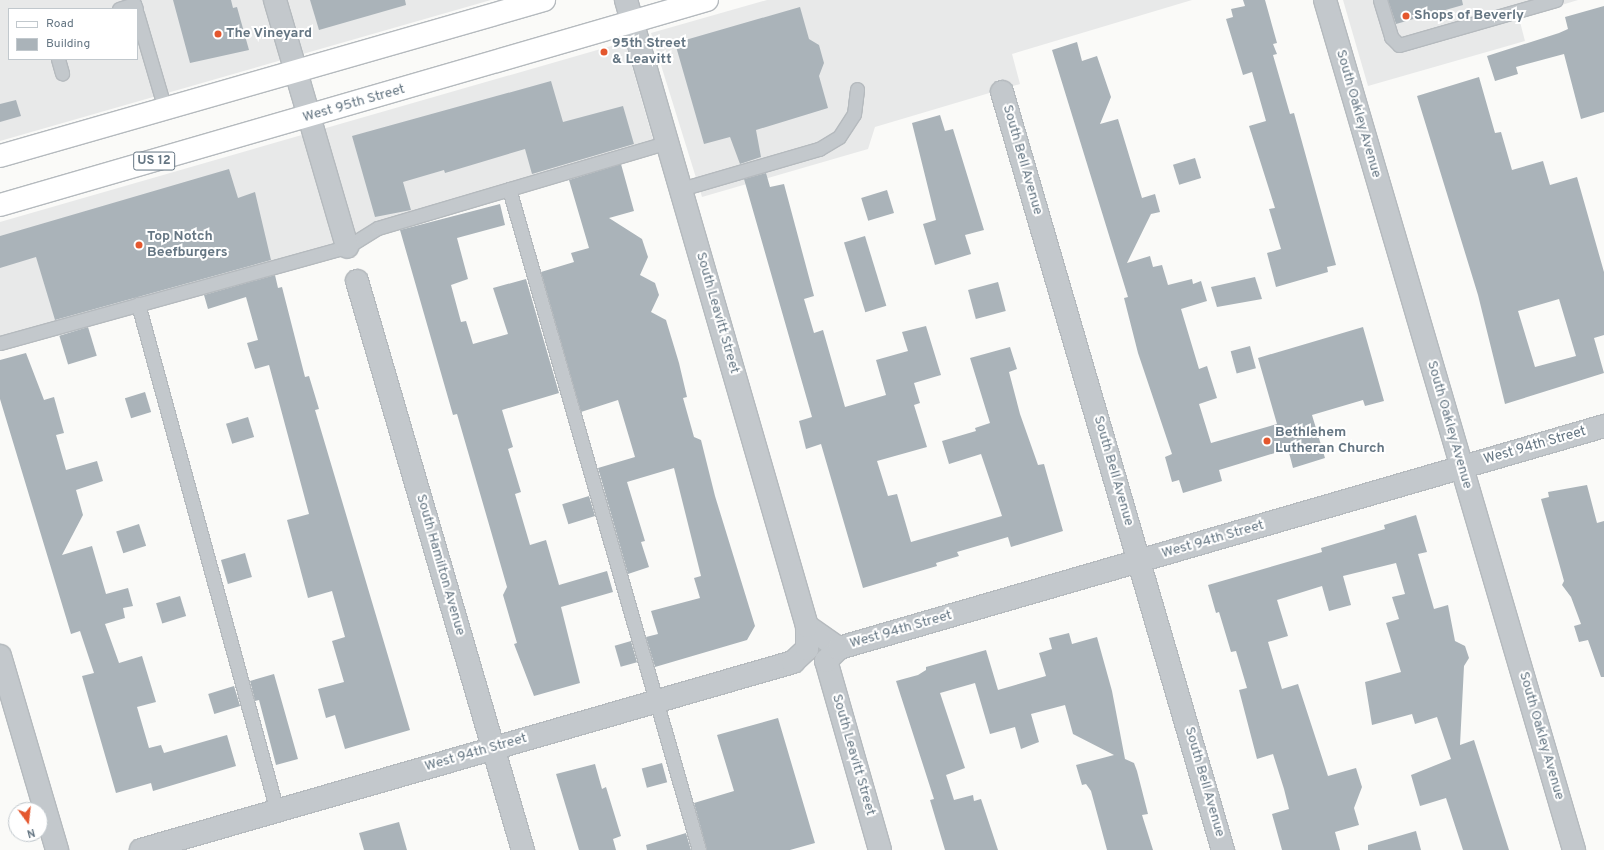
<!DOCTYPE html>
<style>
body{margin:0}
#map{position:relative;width:1604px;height:850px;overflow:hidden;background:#fafaf8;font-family:Overpass,sans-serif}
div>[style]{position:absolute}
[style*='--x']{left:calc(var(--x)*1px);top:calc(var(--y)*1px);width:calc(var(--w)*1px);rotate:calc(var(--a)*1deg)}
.built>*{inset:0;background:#e8e9e9}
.building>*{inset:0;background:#aab3b9;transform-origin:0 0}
.roads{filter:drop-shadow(1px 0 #b5babe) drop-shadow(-1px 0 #b5babe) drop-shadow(0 1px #b5babe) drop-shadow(0 -1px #b5babe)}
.lane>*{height:13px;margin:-6.5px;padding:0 6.5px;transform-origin:6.5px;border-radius:6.5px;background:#c3c8cc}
.street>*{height:22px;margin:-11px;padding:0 11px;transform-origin:11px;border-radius:11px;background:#c3c8cc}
.primary>*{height:22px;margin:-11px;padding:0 11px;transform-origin:11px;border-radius:11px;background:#fff}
.dots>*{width:11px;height:11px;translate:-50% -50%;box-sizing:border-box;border:2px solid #fff;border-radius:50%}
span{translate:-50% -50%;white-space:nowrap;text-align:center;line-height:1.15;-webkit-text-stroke:4px #fff;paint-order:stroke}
.shield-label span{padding:1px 3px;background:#fff;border:1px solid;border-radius:3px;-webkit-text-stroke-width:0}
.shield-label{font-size:13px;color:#657683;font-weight:700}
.poi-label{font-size:14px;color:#657683;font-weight:700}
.left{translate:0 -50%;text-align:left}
.street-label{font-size:14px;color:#657683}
.legend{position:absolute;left:8px;top:8px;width:130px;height:52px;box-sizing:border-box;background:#fff;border:1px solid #c1c8cd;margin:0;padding:5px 7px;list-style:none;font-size:12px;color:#657683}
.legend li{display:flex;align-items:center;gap:8px;height:20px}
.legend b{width:20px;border:1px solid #c1c8cd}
.north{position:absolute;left:8px;top:802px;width:40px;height:40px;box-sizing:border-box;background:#fff;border:1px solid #c1c8cd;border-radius:50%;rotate:165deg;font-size:11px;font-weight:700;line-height:16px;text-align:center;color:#657683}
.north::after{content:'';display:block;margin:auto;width:14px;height:18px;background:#e4572e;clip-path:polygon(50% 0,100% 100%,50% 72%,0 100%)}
</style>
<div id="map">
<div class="built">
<div style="clip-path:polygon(evenodd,0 0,491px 0,0 141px,0 0,9px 9px,137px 9px,137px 59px,9px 59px,9px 9px)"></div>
<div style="clip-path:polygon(767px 0,1192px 0,1012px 54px,1020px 84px,875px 127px,868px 149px,702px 197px,651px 33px)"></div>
<div style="clip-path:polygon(1343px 0,1578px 0,1519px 18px,1525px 41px,1368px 86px)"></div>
<div style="clip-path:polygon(625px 42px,655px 146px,378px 228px,347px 247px,0 343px,0 222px)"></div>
</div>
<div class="building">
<div style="clip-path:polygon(173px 0,231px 0,233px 8px,237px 7px,249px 50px,190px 63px)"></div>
<div style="clip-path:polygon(310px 0,405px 0,406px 5px,319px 30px)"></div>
<div style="clip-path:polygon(1243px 0,1265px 0,1277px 43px,1273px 44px,1277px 54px,1273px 55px,1290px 114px,1294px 113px,1336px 265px,1327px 267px,1328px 272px,1276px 287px,1267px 253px,1281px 249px,1269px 209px,1275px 208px,1249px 126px,1266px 121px,1252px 72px,1243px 75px,1226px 19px,1233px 17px,1231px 9px,1245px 6px)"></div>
<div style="clip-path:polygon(1388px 0,1462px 0,1463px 5px,1396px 24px)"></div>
<div style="clip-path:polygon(1604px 6px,1604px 112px,1581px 119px,1564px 54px,1516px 67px,1518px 74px,1495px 81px,1487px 56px,1559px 33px,1568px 29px,1565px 17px)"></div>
<div style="clip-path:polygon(800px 7px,809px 39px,819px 45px,824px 63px,819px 76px,828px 108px,756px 130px,761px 157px,740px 164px,730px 137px,704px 144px,675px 43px)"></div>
<div style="clip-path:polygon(1077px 42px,1082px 61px,1097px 56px,1111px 97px,1100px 124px,1118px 119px,1142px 198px,1155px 194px,1160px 212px,1151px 214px,1127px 263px,1150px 256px,1153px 267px,1162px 265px,1168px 285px,1192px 279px,1193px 284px,1201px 281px,1207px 301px,1181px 309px,1199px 369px,1207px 366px,1217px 398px,1199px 404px,1211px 443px,1277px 424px,1258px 358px,1363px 327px,1384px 401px,1365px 406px,1363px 400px,1312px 415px,1325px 458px,1293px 468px,1288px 449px,1219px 470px,1222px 481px,1183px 493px,1179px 480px,1172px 482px,1165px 457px,1172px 454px,1138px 353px,1124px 298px,1128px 297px,1052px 50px)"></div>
<div style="clip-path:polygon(evenodd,1479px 77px,1495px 133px,1501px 132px,1512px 170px,1543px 161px,1550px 185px,1577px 177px,1604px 272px,1604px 335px,1594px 338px,1604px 373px,1505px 404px,1478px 295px,1417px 96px,1479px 77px,1559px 299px,1576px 356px,1535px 367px,1518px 311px,1559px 299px)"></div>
<div style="clip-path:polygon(551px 81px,563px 122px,623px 106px,634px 144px,532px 174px,525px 149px,445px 173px,444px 170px,403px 182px,411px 210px,375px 217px,352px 136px)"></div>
<div style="clip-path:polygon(16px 100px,21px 116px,0 122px,0 104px)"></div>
<div style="clip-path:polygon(940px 115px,945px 131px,953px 129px,984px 230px,965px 235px,971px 254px,935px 265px,923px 224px,936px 220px,912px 123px)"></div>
<div style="left:1195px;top:158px;width:21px;height:23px;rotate:73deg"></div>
<div style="clip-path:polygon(621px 164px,634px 211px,609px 218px,642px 239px,648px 257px,640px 275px,655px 283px,659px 295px,651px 312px,666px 320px,679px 363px,687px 397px,683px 398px,694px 437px,701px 440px,715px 496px,755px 626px,747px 640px,655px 667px,646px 637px,658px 634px,651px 611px,700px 598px,694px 578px,701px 576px,674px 468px,627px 482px,645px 541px,641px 542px,649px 567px,628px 574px,598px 468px,635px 457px,618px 400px,581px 412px,541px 272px,574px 262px,571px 253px,589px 248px,569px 180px)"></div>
<div style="clip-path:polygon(229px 169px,238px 198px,255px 192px,271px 260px,55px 320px,36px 257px,0 268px,0 236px)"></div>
<div style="clip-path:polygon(766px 173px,770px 187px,784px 184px,814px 296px,804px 299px,814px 333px,823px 330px,845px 407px,886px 395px,876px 360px,908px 351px,902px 332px,926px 326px,941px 375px,914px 383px,920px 403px,914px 405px,927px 447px,877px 461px,888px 496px,897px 494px,911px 542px,1002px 516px,981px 454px,949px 464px,942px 441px,976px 431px,975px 428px,990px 423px,970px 358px,1010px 347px,1017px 369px,1009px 372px,1020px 414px,1038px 465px,1044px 464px,1063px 531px,1011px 547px,1008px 537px,957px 552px,959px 556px,936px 563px,937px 566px,863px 588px,821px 444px,806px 449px,799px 421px,812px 417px,744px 179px)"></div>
<div style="left:887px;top:190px;width:24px;height:27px;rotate:73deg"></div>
<div style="clip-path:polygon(500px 204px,505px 225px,457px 238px,468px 279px,451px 285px,461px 322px,466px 321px,473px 344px,508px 334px,493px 288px,526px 279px,559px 393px,502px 410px,513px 447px,508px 449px,521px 492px,515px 494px,530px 545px,546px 540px,559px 585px,607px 571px,613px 592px,561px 607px,580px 683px,534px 696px,514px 644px,517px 643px,503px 595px,507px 587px,488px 521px,457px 414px,453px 415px,400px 230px)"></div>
<div style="left:865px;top:236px;width:73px;height:22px;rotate:73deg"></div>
<div style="clip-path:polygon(275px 275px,278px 288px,282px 287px,305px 377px,309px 376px,319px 409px,315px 410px,410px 730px,345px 749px,335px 715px,326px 718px,318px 689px,344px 682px,332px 641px,345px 637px,332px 591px,308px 598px,287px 520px,309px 514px,269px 365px,255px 369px,247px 343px,258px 340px,246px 297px,208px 309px,204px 295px)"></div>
<div style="clip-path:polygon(1255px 277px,1262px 299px,1217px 307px,1211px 287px)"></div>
<div style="left:998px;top:282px;width:30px;height:31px;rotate:75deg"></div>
<div style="left:88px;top:327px;width:30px;height:30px;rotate:73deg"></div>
<div style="left:1250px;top:346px;width:23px;height:20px;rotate:75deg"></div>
<div style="clip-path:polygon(26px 353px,44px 400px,54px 397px,64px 433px,56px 435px,66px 470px,97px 461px,103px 481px,76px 490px,83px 515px,62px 555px,92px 546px,106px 594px,128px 588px,133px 606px,123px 608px,125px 618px,105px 624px,119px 663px,142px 656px,156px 702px,137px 707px,149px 748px,161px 745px,164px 753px,227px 735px,236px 766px,153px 791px,151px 783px,116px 793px,82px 676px,94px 673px,80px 631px,71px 634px,0 399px,0 360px)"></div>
<div style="left:145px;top:392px;width:21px;height:21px;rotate:73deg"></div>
<div style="left:248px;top:417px;width:21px;height:23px;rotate:73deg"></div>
<div style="clip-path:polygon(1587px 485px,1597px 523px,1604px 521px,1604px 677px,1601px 677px,1588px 640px,1579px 642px,1574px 626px,1581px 624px,1571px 597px,1562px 585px,1564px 581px,1541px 499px,1549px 497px,1548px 492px)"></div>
<div style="left:589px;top:496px;width:21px;height:28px;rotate:73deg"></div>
<div style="clip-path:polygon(1416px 515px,1427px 552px,1418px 554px,1434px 609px,1448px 605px,1455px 641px,1465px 646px,1469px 658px,1464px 666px,1460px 745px,1474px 740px,1509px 850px,1463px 850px,1446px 798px,1420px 806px,1411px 775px,1451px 759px,1437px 717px,1415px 724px,1412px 714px,1372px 725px,1365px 682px,1401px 672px,1386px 623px,1399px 619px,1392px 597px,1405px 594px,1396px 563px,1343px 576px,1351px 605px,1329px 611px,1322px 586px,1277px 600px,1288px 636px,1268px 642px,1282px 689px,1298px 684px,1328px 776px,1356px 768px,1362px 787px,1354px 808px,1359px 825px,1335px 832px,1340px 850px,1282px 850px,1272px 814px,1289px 809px,1284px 789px,1273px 754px,1257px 759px,1239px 690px,1247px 688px,1236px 651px,1231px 652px,1219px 612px,1216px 613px,1208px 585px,1322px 552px,1321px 548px,1385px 529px,1384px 525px)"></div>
<div style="left:139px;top:524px;width:23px;height:24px;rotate:72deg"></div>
<div style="left:245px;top:553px;width:25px;height:25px;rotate:74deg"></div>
<div style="left:180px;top:596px;width:21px;height:25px;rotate:73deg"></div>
<div style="clip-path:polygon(1069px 633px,1072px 644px,1097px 637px,1112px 691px,1125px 759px,1134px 763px,1137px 771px,1148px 814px,1142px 815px,1153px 850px,1107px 850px,1091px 791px,1086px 784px,1082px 785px,1076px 765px,1114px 755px,1073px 734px,1065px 705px,1031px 714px,1039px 742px,1021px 749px,1015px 727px,990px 734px,975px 683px,940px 693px,965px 768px,946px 775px,954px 800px,973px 795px,974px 801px,981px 799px,998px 850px,945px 850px,930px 800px,934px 799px,896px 681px,918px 675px,926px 670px,926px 667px,986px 650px,998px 690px,1046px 676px,1039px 653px,1052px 649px,1049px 638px)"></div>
<div style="left:631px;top:641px;width:22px;height:17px;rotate:74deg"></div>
<div style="clip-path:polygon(274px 674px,298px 759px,276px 765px,259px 700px,255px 701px,250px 681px)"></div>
<div style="left:234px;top:686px;width:21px;height:27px;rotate:73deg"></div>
<div style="clip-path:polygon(778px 718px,815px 843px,790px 850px,707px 850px,694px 803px,734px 791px,717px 735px)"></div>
<div style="left:662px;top:763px;width:20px;height:21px;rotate:75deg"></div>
<div style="clip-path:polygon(595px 764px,602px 789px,606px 787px,621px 836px,613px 839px,616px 850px,579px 850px,556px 774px)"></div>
<div style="clip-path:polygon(399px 822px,407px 850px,364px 850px,359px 833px)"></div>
<div style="clip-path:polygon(1416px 831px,1421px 850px,1368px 850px,1368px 845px)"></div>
<div style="clip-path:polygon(686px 833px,691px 850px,647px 850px,646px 845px)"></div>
</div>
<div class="roads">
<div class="lane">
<div style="--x:1380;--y:0;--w:39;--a:73"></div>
<div style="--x:1391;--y:37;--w:11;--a:45"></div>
<div style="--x:1399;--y:45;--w:163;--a:-16"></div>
<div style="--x:119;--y:9;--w:16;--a:-18"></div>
<div style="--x:134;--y:4;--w:5;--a:68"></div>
<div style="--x:137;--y:14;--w:99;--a:73.6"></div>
<div style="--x:58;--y:59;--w:15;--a:74"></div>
<div style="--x:509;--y:189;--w:688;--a:73.96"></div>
<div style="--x:681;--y:189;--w:144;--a:-16.2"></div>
<div style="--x:819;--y:149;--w:23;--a:-31"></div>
<div style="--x:839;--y:137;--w:27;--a:-57"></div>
<div style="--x:854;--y:114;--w:25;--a:-83"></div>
<div style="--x:138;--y:304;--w:526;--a:74.67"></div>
<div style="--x:0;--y:343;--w:360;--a:-15.5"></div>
<div style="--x:347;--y:247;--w:36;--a:-32"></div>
<div style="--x:378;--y:228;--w:302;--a:-16.5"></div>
</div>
<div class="street">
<div style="--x:275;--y:0;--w:257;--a:73.7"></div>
<div style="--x:1325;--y:0;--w:886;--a:73.67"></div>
<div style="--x:1002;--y:92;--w:790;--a:73.75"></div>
<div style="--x:357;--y:281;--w:593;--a:73.74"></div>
<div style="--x:807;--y:626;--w:39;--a:35"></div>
<div style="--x:0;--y:656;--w:202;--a:73.6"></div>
<div style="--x:141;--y:850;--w:679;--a:-16.08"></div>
<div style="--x:793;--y:662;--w:19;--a:-43"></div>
<div style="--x:807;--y:649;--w:23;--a:-90"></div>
<div style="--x:807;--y:626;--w:652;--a:-106.13"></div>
<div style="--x:880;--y:850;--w:197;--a:-105.9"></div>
<div style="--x:826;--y:661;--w:18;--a:-45"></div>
<div style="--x:839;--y:648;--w:797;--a:-16.18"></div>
</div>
<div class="primary">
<div style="--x:0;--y:156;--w:566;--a:-16"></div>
<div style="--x:0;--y:205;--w:736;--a:-16.17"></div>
</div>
</div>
<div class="dots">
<div style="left:1406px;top:16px;background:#e4572e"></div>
<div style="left:218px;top:34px;background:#e4572e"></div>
<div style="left:604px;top:52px;background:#e4572e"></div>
<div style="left:139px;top:245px;background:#e4572e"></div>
<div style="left:1267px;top:441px;background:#e4572e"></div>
</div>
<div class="shield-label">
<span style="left:154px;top:161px">US 12</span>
</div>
<div class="poi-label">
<span class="left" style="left:1414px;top:16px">Shops of Beverly</span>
<span class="left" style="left:226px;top:34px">The Vineyard</span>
<span class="left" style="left:612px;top:52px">95th Street<br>&amp; Leavitt</span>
<span class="left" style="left:147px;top:245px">Top Notch<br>Beefburgers</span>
<span class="left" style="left:1275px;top:441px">Bethlehem<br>Lutheran Church</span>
</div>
<div class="street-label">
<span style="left:354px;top:104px;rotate:-16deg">West 95th Street</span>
<span style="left:1358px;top:114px;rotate:74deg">South Oakley Avenue</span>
<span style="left:1022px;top:160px;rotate:74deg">South Bell Avenue</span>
<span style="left:717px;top:313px;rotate:74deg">South Leavitt Street</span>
<span style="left:1449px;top:425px;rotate:74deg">South Oakley Avenue</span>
<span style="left:1535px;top:446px;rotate:-16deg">West 94th Street</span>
<span style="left:1113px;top:471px;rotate:74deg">South Bell Avenue</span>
<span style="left:1213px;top:540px;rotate:-16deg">West 94th Street</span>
<span style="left:440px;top:565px;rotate:74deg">South Hamilton Avenue</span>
<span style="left:901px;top:630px;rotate:-16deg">West 94th Street</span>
<span style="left:1541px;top:736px;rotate:74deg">South Oakley Avenue</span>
<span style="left:476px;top:753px;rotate:-16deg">West 94th Street</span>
<span style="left:853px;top:755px;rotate:74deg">South Leavitt Street</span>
<span style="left:1204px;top:782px;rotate:74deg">South Bell Avenue</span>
</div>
<ul class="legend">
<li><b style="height:5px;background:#fff"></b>Road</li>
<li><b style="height:11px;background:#aab3b9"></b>Building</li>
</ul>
<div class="north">N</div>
</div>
